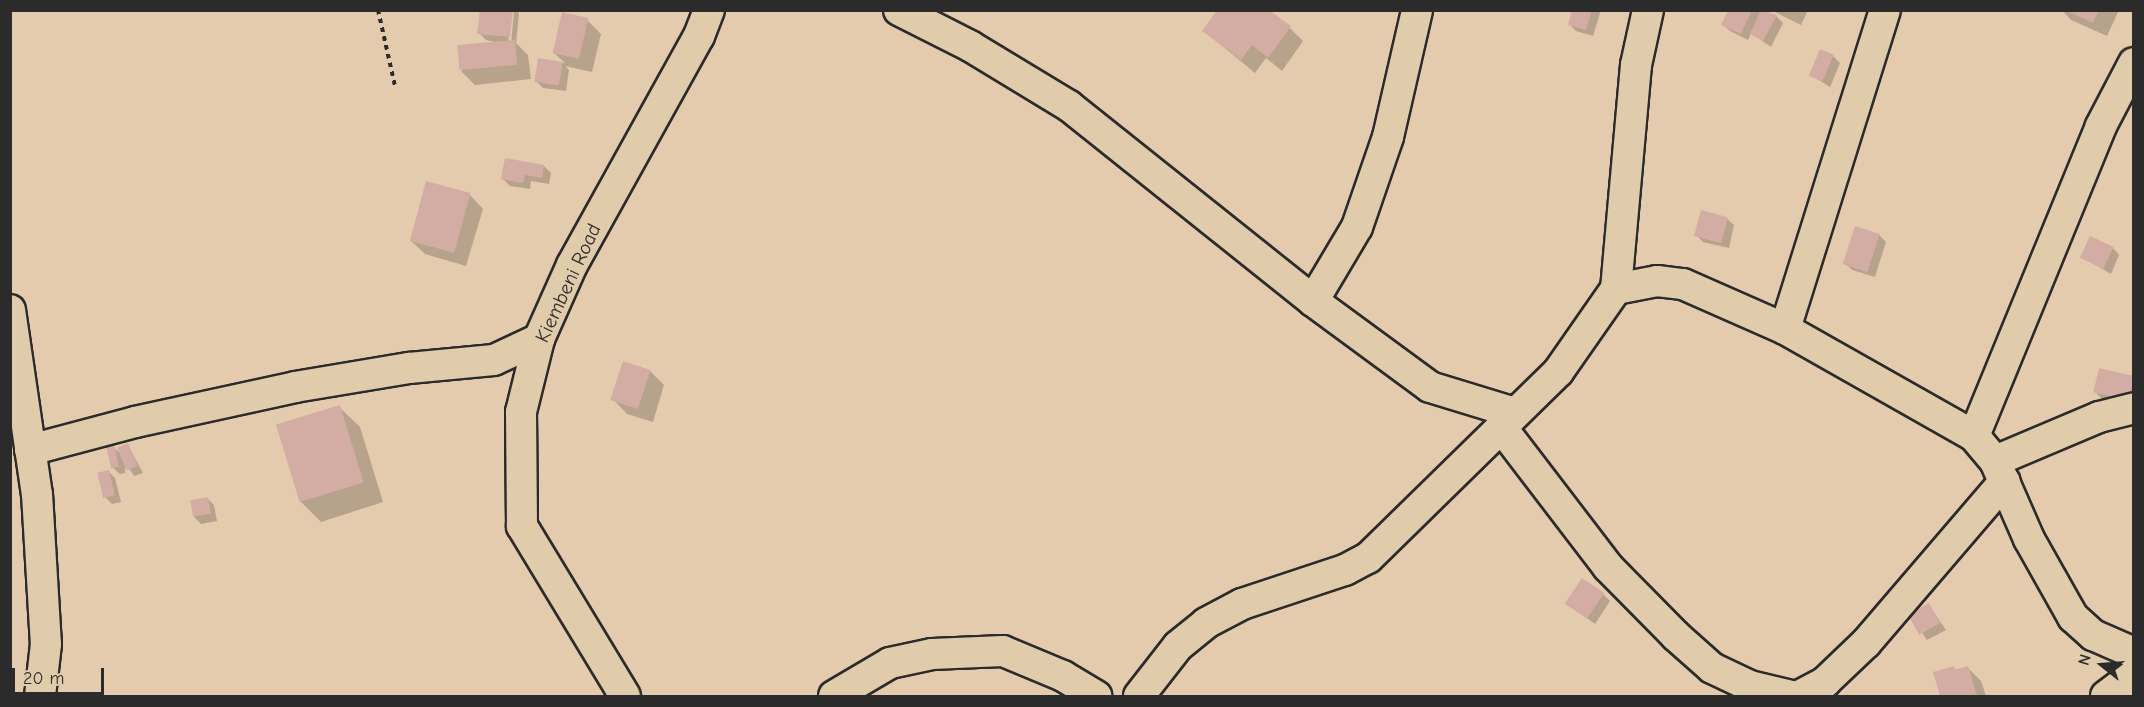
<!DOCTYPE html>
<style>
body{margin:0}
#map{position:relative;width:2144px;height:707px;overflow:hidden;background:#e5cbae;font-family:"Comic Neue",sans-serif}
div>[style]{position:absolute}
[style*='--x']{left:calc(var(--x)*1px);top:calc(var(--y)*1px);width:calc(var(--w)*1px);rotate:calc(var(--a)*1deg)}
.shadow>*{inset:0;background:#0003}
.building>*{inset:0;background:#d3ada4;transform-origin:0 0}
.path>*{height:4px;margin-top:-2px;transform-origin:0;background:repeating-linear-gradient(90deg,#2b2b2b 0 4.5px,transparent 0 9px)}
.roads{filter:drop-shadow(2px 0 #2b2b2b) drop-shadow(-2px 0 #2b2b2b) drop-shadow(0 2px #2b2b2b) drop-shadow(0 -2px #2b2b2b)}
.minor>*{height:30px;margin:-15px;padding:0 15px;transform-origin:15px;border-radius:15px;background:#e0ccaa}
span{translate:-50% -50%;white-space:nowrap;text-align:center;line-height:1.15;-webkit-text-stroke:5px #e0ccaa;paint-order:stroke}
.street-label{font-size:20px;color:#2b2b2b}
.frame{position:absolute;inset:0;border:12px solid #2b2b2b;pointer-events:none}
.north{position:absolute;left:2072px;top:635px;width:60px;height:60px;-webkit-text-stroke:4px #e0ccaa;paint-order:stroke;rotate:287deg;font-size:16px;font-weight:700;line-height:24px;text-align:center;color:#2b2b2b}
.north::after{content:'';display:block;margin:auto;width:21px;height:27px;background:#2b2b2b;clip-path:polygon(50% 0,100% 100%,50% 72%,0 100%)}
.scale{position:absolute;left:12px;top:668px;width:92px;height:27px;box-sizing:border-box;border:3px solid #2b2b2b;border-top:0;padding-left:8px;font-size:18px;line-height:21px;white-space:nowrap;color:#2b2b2b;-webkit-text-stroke:4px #e0ccaa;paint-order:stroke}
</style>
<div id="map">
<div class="shadow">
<div style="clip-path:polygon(evenodd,481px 10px,516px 10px,519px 14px,516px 43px,528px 55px,531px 79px,475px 85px,461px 71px,499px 43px,486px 40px,479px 33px,481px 10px,511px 11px,514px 11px,511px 44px,508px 44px,511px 11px)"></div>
<div style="clip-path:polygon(1573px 10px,1601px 10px,1593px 36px,1576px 31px,1569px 24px)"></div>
<div style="clip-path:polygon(1730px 10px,1764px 10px,1776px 16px,1783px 23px,1771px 47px,1751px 33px,1748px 40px,1730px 31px,1723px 25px)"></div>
<div style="clip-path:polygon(1771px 10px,1808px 10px,1801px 25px)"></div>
<div style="clip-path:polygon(2062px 10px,2119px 10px,2107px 36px,2071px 20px)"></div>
<div style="clip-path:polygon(587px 20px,601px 34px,592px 72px,565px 66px,569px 70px,566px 91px,543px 88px,536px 81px,539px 60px,565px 63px,554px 53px)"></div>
<div style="clip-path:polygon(1290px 28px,1303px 41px,1282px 71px,1266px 58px,1255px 73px,1204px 31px)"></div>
<div style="clip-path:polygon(1833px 56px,1840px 63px,1830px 87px,1812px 76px)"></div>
<div style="clip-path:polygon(544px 166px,551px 173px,549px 184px,531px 181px,530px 189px,510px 186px,503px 179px)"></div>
<div style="clip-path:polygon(469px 194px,483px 209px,466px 266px,425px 254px,410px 240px)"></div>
<div style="clip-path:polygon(1727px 219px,1734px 225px,1729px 248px,1703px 242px,1696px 235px)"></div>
<div style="clip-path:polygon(1879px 235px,1886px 242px,1875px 277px,1852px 270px,1845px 263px)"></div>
<div style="clip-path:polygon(2113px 248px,2119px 255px,2111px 274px,2082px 257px)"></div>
<div style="clip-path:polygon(650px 371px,664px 385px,653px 422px,627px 414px,613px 399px)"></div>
<div style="clip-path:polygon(2134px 377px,2134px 406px,2102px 399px,2095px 392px)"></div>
<div style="clip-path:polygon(339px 407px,360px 427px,383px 502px,321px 522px,301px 502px,277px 426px)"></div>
<div style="clip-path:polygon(128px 445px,143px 473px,134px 476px,125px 462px,125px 473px,120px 474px,113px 468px,113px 447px,122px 455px)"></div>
<div style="clip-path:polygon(108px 471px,115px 478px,121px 502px,112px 504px,105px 497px)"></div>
<div style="clip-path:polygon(207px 498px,214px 505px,217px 521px,201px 524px,194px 517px)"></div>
<div style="clip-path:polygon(1603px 594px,1610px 601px,1595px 624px,1568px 604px)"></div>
<div style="clip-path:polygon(1929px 605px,1946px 630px,1927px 640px,1910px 615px)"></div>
<div style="clip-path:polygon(1967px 667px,1981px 681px,1986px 696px,1942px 696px,1935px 674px)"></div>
</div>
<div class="building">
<div style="clip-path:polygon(480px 10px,513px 10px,510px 37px,477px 34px)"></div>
<div style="clip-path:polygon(1217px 10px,1269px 10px,1291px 26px,1268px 58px,1252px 45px,1241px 60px,1202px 31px)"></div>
<div style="clip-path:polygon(1572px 10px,1592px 10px,1586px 30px,1568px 25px)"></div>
<div style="clip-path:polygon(1728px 10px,1752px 10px,1741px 34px,1721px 25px)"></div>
<div style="clip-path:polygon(1761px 10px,1777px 15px,1763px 41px,1750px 34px)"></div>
<div style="clip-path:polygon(2065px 10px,2099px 10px,2093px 23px)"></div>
<div style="left:562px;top:12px;width:27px;height:42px;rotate:13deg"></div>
<div style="left:515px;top:40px;width:25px;height:58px;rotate:85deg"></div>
<div style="left:1820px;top:49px;width:15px;height:29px;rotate:23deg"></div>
<div style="left:538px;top:58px;width:25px;height:24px;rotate:9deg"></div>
<div style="clip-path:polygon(505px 158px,544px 165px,542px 178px,525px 175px,523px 183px,501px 179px)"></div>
<div style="left:426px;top:181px;width:46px;height:62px;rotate:15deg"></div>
<div style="left:1701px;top:210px;width:28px;height:27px;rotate:15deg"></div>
<div style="left:1855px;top:226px;width:26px;height:40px;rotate:18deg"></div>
<div style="left:2090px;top:236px;width:26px;height:24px;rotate:25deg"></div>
<div style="left:623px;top:361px;width:29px;height:41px;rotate:18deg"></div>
<div style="left:2099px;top:368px;width:36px;height:25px;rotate:13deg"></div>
<div style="left:340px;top:405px;width:81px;height:67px;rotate:73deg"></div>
<div style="left:128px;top:443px;width:25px;height:12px;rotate:67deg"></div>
<div style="left:114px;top:445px;width:22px;height:8px;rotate:77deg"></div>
<div style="left:109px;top:470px;width:26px;height:12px;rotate:77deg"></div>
<div style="left:208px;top:497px;width:17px;height:18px;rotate:80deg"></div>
<div style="left:1582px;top:578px;width:27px;height:31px;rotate:34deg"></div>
<div style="left:1929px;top:603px;width:23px;height:24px;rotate:61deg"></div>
<div style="clip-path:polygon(1954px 666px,1955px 670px,1968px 666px,1977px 696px,1940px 696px,1933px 672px)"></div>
</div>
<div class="path">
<div style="--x:378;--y:10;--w:78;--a:77.4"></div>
</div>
<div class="roads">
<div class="minor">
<div style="--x:899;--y:10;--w:80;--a:26.9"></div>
<div style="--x:970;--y:46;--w:116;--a:31.2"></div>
<div style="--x:1069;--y:106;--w:312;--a:38.6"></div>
<div style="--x:1313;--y:301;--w:145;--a:36.3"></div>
<div style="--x:1430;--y:387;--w:89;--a:17"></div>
<div style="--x:1616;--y:289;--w:225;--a:-84.9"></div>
<div style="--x:1636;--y:65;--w:56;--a:-77.7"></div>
<div style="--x:1313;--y:301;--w:86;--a:-59.3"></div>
<div style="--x:1357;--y:227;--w:95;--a:-71"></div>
<div style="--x:1388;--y:137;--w:130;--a:-77.1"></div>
<div style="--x:10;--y:310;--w:186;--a:81.7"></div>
<div style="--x:37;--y:494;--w:150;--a:86.6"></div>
<div style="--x:46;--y:644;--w:52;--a:96.6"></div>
<div style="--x:1785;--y:329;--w:334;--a:-72.6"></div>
<div style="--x:1501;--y:427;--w:176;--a:52.6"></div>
<div style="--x:1608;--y:567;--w:97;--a:45.4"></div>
<div style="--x:1676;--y:636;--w:48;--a:41.6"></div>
<div style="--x:1712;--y:668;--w:42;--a:25.3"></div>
<div style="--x:1750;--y:686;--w:42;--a:13.7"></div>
<div style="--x:1974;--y:436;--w:335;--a:-67.7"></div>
<div style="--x:2101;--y:126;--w:71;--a:-62.4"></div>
<div style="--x:30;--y:450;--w:109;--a:-14.9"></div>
<div style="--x:135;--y:422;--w:164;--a:-12.3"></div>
<div style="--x:295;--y:387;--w:116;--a:-9.5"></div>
<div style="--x:409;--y:368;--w:85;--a:-5.4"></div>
<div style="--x:494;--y:360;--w:50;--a:-25"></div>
<div style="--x:1995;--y:461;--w:113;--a:-22.9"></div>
<div style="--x:2099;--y:417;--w:36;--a:-14"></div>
<div style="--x:625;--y:696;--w:199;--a:-121.2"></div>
<div style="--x:522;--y:526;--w:114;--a:-90.5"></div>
<div style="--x:521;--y:412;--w:75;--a:-76.1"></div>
<div style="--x:539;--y:339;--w:81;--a:-66"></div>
<div style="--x:572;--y:265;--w:262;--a:-61"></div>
<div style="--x:699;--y:36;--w:28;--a:-69"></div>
<div style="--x:834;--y:696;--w:65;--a:-30.5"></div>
<div style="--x:890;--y:663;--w:43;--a:-12.1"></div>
<div style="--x:932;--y:654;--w:71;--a:-2.4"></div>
<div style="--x:1003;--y:651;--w:65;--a:22.6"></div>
<div style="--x:1063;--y:676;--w:39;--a:31"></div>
<div style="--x:1139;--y:696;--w:63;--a:-52"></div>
<div style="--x:1178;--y:646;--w:36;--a:-39"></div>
<div style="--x:1206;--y:623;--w:41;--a:-27.8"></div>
<div style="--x:1242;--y:604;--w:108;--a:-18.3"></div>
<div style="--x:1345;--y:570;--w:26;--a:-28"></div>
<div style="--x:1368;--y:558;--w:266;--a:-44.4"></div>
<div style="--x:1558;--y:372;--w:101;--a:-55.1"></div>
<div style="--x:1616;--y:289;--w:42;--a:-11"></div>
<div style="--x:1657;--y:281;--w:26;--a:7"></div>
<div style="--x:1683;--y:284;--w:111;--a:23.8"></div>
<div style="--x:1785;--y:329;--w:217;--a:29.5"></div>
<div style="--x:1974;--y:436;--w:33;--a:50"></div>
<div style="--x:1995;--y:461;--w:85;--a:66.4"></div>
<div style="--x:2029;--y:539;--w:90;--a:60.6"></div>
<div style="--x:2073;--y:617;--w:27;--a:42"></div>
<div style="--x:2093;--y:635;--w:45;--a:23.7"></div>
<div style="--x:1799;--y:696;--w:30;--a:-28"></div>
<div style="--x:1825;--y:682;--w:57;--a:-43.6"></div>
<div style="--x:1866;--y:643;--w:213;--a:-49.4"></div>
<div style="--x:2106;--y:696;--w:35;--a:-37"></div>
</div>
</div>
<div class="street-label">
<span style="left:568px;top:283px;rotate:-65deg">Kiembeni Road</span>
</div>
<div class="frame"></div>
<div class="north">N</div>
<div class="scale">20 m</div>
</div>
